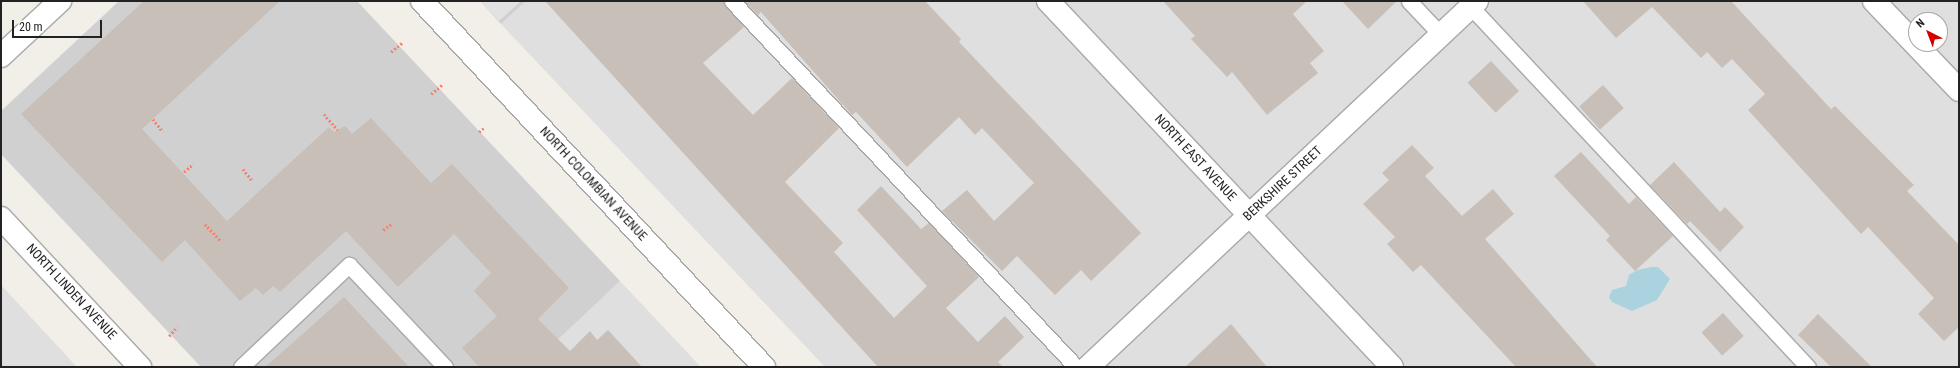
<!DOCTYPE html>
<style>
body{margin:0}
#map{position:relative;width:1960px;height:368px;overflow:hidden;background:#f2efe9;font-family:"Roboto Condensed",sans-serif}
div>[style]{position:absolute}
[style*='--x']{left:calc(var(--x)*1px);top:calc(var(--y)*1px);width:calc(var(--w)*1px);rotate:calc(var(--a)*1deg)}
.residential>*{inset:0;background:#e0dfdf}
.religious>*{inset:0;background:#d0d0d0}
.parking>*{inset:0;background:#e2e2e2}
.water>*{inset:0;background:#aad3df}
.building>*{inset:0;background:#c7bfb8;transform-origin:0 0}
.path>*{height:2.5px;margin-top:-1.25px;transform-origin:0;background:repeating-linear-gradient(90deg,#fa8072 0 2px,transparent 0 4px)}
.roads{filter:drop-shadow(1px 0 #a9a9a9) drop-shadow(-1px 0 #a9a9a9) drop-shadow(0 1px #a9a9a9) drop-shadow(0 -1px #a9a9a9)}
.lane>*{height:15px;margin:-7.5px;padding:0 7.5px;transform-origin:7.5px;border-radius:7.5px;background:#fff}
.street>*{height:22px;margin:-11px;padding:0 11px;transform-origin:11px;border-radius:11px;background:#fff}
span{translate:-50% -50%;white-space:nowrap;text-align:center;line-height:1.15;-webkit-text-stroke:4px #fff;paint-order:stroke}
.street-label{font-size:13px;color:#222}
.frame{position:absolute;inset:0;border:2px solid #222;pointer-events:none}
.north{position:absolute;left:1908px;top:12px;width:40px;height:40px;box-sizing:border-box;background:#fff;border:1px solid #a7a7a7;border-radius:50%;rotate:318deg;font-size:11px;font-weight:700;line-height:16px;text-align:center;color:#222}
.north::after{content:'';display:block;margin:auto;width:14px;height:18px;background:#d40000;clip-path:polygon(50% 0,100% 100%,50% 72%,0 100%)}
.scale{position:absolute;left:12px;top:20px;width:90px;height:18px;box-sizing:border-box;border:2px solid #222;border-top:0;padding-left:5px;font-size:12px;line-height:14px;white-space:nowrap;color:#222;-webkit-text-stroke:3px #fff;paint-order:stroke}
</style>
<div id="map">
<div class="residential">
<div style="clip-path:polygon(evenodd,526px 1px,1959px 1px,1959px 367px,825px 367px,501px 24px,526px 1px,1916px 20px,1940px 20px,1940px 44px,1916px 44px,1916px 20px)"></div>
<div style="clip-path:polygon(620px 281px,701px 367px,529px 367px)"></div>
<div style="clip-path:polygon(1px 285px,77px 367px,1px 367px)"></div>
</div>
<div class="religious">
<div style="clip-path:polygon(119px 1px,357px 1px,620px 281px,529px 367px,201px 367px,1px 154px,1px 111px)"></div>
<div style="clip-path:polygon(480px 1px,526px 1px,501px 24px)"></div>
</div>
<div class="parking">
<div style="clip-path:polygon(480px 1px,521px 1px,499px 21px)"></div>
</div>
<div class="water">
<div style="clip-path:polygon(1651px 267px,1658px 267px,1670px 279px,1657px 300px,1632px 311px,1612px 302px,1609px 297px,1612px 290px,1626px 286px,1629px 275px,1637px 270px)"></div>
</div>
<div class="building">
<div style="clip-path:polygon(144px 1px,280px 1px,142px 129px,227px 221px,329px 127px,334px 132px,345px 126px,352px 134px,371px 118px,431px 183px,452px 164px,569px 288px,538px 319px,570px 351px,590px 331px,597px 340px,608px 330px,642px 367px,479px 367px,462px 348px,497px 316px,474px 291px,491px 273px,454px 234px,398px 287px,346px 231px,280px 292px,273px 286px,263px 295px,256px 288px,240px 301px,185px 240px,162px 262px,21px 114px)"></div>
<div style="clip-path:polygon(545px 1px,723px 1px,744px 27px,703px 63px,753px 115px,792px 78px,839px 128px,785px 182px,843px 243px,834px 252px,894px 318px,927px 286px,857px 210px,881px 186px,921px 229px,929px 223px,979px 277px,946px 308px,978px 342px,1005px 316px,1024px 337px,998px 362px,1003px 367px,878px 367px)"></div>
<div style="clip-path:polygon(744px 1px,925px 1px,961px 39px,959px 42px,1141px 233px,1091px 281px,1081px 270px,1055px 295px,1017px 256px,1002px 271px,942px 211px,967px 190px,994px 221px,1034px 183px,982px 128px,975px 135px,959px 117px,907px 167px,856px 112px,852px 115px,761px 12px,758px 15px)"></div>
<div style="clip-path:polygon(1163px 1px,1307px 1px,1293px 14px,1324px 51px,1310px 63px,1318px 73px,1267px 115px,1232px 72px,1227px 77px,1191px 39px,1195px 36px)"></div>
<div style="clip-path:polygon(1342px 1px,1397px 1px,1368px 29px)"></div>
<div style="clip-path:polygon(1583px 1px,1731px 1px,1831px 109px,1835px 106px,1914px 185px,1907px 191px,1959px 245px,1959px 327px,1944px 341px,1918px 314px,1934px 298px,1868px 227px,1861px 234px,1748px 110px,1765px 94px,1732px 59px,1722px 68px,1707px 52px,1701px 58px,1652px 7px,1616px 38px)"></div>
<div style="left:1491px;top:61px;width:41px;height:32px;rotate:47deg"></div>
<div style="left:1603px;top:85px;width:31px;height:32px;rotate:48deg"></div>
<div style="clip-path:polygon(1412px 145px,1434px 168px,1425px 176px,1462px 216px,1493px 189px,1514px 214px,1485px 239px,1597px 367px,1516px 367px,1421px 265px,1413px 272px,1387px 244px,1395px 237px,1363px 204px,1389px 180px,1382px 173px)"></div>
<div style="clip-path:polygon(1581px 152px,1629px 204px,1636px 197px,1673px 236px,1635px 271px,1606px 240px,1610px 236px,1554px 176px)"></div>
<div style="clip-path:polygon(1674px 162px,1720px 212px,1725px 207px,1744px 227px,1720px 252px,1690px 221px,1687px 224px,1650px 185px)"></div>
<div style="clip-path:polygon(344px 297px,409px 367px,265px 367px,305px 332px)"></div>
<div style="left:1723px;top:313px;width:31px;height:29px;rotate:48deg"></div>
<div style="clip-path:polygon(1818px 314px,1872px 367px,1831px 367px,1798px 335px)"></div>
<div style="clip-path:polygon(1231px 324px,1267px 367px,1185px 367px)"></div>
</div>
<div class="path">
<div style="--x:391;--y:52;--w:16;--a:-40"></div>
<div style="--x:431;--y:94;--w:16;--a:-40"></div>
<div style="--x:324;--y:114;--w:21;--a:49"></div>
<div style="--x:153;--y:119;--w:16;--a:52"></div>
<div style="--x:479;--y:132;--w:6;--a:-39"></div>
<div style="--x:243;--y:169;--w:14;--a:51"></div>
<div style="--x:184;--y:172;--w:12;--a:-42"></div>
<div style="--x:205;--y:224;--w:23;--a:47"></div>
<div style="--x:383;--y:230;--w:10;--a:-37"></div>
<div style="--x:169;--y:336;--w:12;--a:-48"></div>
</div>
<div class="roads">
<div class="lane">
<div style="--x:732;--y:1;--w:502;--a:46.77"></div>
<div style="--x:1409;--y:1;--w:47;--a:46.7"></div>
<div style="--x:1471;--y:7;--w:493;--a:46.9"></div>
<div style="--x:241;--y:367;--w:149;--a:-43.4"></div>
<div style="--x:349;--y:265;--w:140;--a:46.7"></div>
</div>
<div class="street">
<div style="--x:422;--y:1;--w:501;--a:46.94"></div>
<div style="--x:1048;--y:1;--w:502;--a:46.77"></div>
<div style="--x:1874;--y:1;--w:123;--a:46.3"></div>
<div style="--x:1;--y:56;--w:81;--a:-43"></div>
<div style="--x:1;--y:218;--w:204;--a:47"></div>
<div style="--x:1088;--y:367;--w:534;--a:-43.26"></div>
</div>
</div>
<div class="street-label">
<span style="left:1195px;top:158px;rotate:47deg">NORTH EAST AVENUE</span>
<span style="left:593px;top:184px;rotate:47deg">NORTH COLOMBIAN AVENUE</span>
<span style="left:1283px;top:184px;rotate:-43deg">BERKSHIRE STREET</span>
<span style="left:71px;top:292px;rotate:47deg">NORTH LINDEN AVENUE</span>
</div>
<div class="frame"></div>
<div class="north">N</div>
<div class="scale">20 m</div>
</div>
